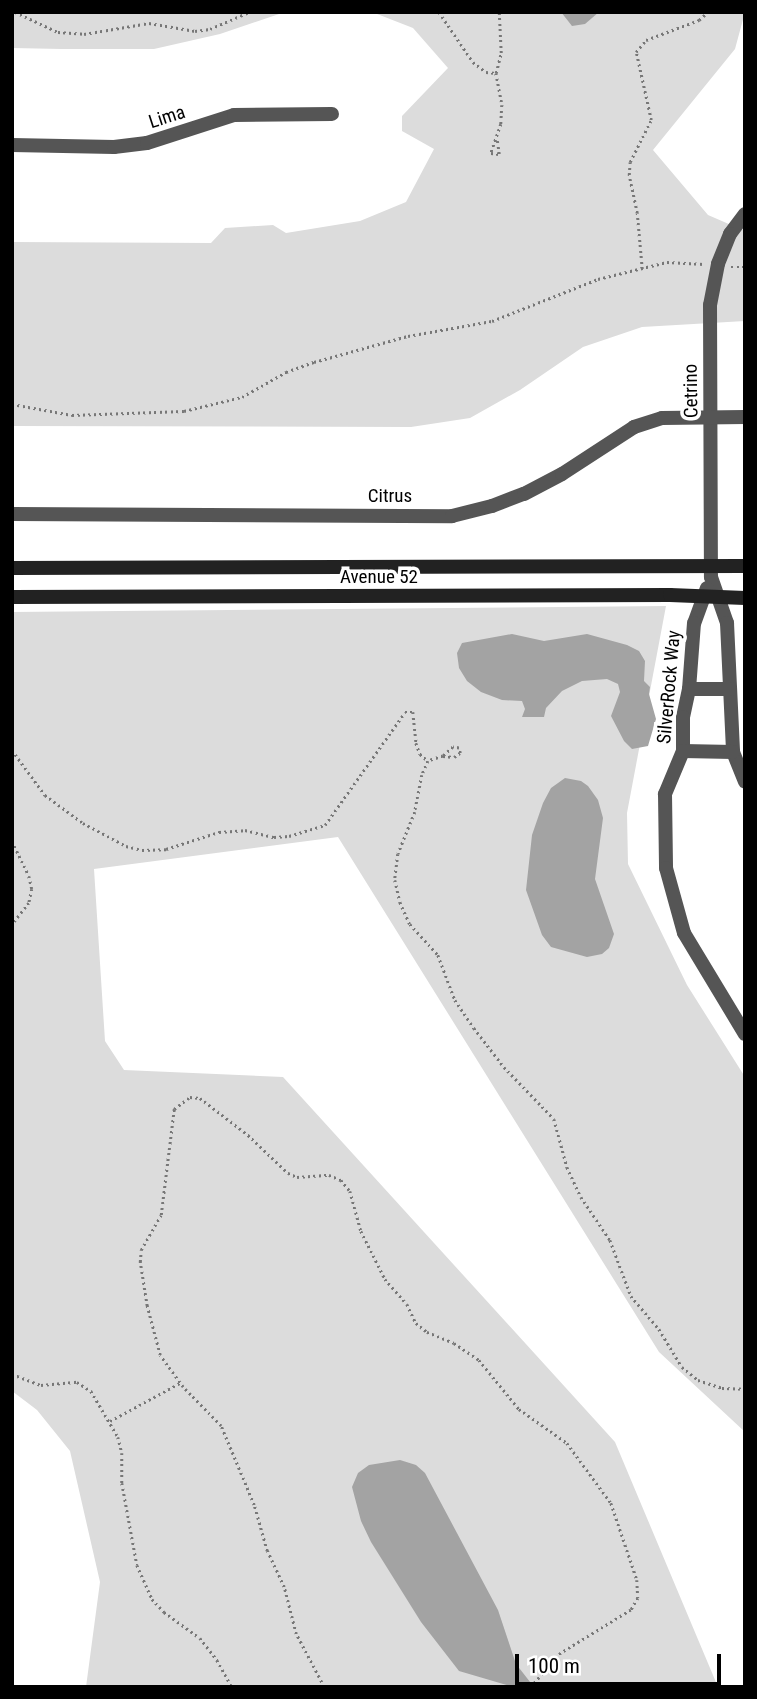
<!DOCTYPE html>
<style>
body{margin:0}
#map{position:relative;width:757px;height:1699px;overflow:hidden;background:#fff;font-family:"Roboto Condensed",sans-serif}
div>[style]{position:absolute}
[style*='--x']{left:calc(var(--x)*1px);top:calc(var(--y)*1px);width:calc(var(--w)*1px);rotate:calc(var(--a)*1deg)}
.green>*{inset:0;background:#dcdcdc}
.water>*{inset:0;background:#a3a3a3}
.path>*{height:2.5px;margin-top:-1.25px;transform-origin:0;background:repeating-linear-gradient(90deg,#777 0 2px,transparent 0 5.5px)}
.minor>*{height:14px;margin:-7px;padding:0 7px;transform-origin:7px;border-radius:7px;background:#555}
.secondary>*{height:14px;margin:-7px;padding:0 7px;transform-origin:7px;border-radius:7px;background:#222}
span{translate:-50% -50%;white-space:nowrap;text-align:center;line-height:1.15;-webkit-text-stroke:7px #fff;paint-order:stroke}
.street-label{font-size:19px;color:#000}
.frame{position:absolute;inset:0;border:14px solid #000;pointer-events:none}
.scale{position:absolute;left:515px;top:1654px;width:206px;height:32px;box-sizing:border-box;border:4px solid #000;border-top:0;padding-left:9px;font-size:21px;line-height:24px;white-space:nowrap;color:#000;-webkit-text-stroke:5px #fff;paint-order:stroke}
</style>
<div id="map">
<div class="green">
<div style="clip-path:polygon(12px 12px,285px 12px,220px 34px,154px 49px,62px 49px,12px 48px)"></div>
<div style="clip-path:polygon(372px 12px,745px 12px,735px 49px,653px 150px,708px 215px,745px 231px,745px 321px,642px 327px,583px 347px,520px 390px,470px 418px,411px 427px,12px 426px,12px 242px,211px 243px,225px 228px,273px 225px,286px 233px,360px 221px,406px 202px,434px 149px,402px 131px,402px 116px,448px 68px,413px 28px)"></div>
<div style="clip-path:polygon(666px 606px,627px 813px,628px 864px,687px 985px,745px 1077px,745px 1432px,659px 1352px,338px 837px,94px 869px,105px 1041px,124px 1070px,283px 1077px,615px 1442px,718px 1687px,86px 1687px,100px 1582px,70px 1451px,37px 1410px,12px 1391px,12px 612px)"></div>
</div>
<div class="water">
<div style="clip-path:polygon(561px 12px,599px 12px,585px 24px,572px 26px)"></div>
<div style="clip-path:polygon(512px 634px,544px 641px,587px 634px,627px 645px,639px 651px,645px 661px,644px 681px,650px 687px,649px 694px,656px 719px,648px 746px,632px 749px,624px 741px,611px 716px,620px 692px,618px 684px,607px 679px,582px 681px,562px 691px,546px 708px,544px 717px,522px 717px,525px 709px,522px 701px,502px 700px,481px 692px,467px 681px,459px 668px,457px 653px,462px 643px)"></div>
<div style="clip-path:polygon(565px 778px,581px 781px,588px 786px,598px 800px,603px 818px,595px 879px,614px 934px,609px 948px,602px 954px,587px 957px,551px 947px,542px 935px,526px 890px,532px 835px,543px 803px,551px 788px)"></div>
<div style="clip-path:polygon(400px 1460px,416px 1465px,425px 1473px,498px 1610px,516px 1664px,534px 1687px,513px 1687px,459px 1671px,421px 1622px,371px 1542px,361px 1521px,352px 1487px,358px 1473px,369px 1465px)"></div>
</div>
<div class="path">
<div style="--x:15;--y:12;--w:47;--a:24.9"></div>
<div style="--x:58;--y:32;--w:26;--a:4"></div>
<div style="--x:84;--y:34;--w:66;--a:-9.6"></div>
<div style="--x:149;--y:23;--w:47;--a:9.9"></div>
<div style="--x:195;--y:31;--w:15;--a:-8"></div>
<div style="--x:210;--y:29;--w:43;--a:-23.6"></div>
<div style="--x:439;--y:12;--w:60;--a:55.8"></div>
<div style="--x:473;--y:62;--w:16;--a:38"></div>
<div style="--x:486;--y:72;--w:10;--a:6"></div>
<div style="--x:496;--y:73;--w:21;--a:-76"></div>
<div style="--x:501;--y:53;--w:41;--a:-92.8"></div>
<div style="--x:496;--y:73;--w:33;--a:79"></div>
<div style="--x:502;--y:105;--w:19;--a:93"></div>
<div style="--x:501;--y:124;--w:31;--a:109"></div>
<div style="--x:491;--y:153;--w:8;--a:7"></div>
<div style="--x:499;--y:154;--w:14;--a:-98"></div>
<div style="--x:731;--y:267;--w:14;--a:0"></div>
<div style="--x:642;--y:269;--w:56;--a:-95.1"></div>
<div style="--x:637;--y:213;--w:39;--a:-102"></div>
<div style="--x:629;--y:175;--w:13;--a:-86"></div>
<div style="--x:630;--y:162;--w:47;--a:-63.4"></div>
<div style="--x:651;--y:120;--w:70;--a:-102.4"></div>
<div style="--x:636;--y:52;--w:16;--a:-50"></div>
<div style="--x:646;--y:40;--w:57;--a:-20.7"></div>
<div style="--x:699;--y:20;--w:12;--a:-42"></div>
<div style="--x:12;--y:404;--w:61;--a:10.4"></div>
<div style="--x:72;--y:415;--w:112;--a:-2"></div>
<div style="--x:184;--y:411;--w:60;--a:-13.6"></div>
<div style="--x:242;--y:397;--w:51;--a:-29.6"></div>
<div style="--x:286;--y:372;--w:30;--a:-20"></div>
<div style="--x:314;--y:362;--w:98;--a:-15.5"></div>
<div style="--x:408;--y:336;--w:85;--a:-10.1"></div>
<div style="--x:492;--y:321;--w:114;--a:-21.6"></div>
<div style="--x:598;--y:279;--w:71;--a:-13.8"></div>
<div style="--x:667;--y:262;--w:37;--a:3"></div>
<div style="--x:12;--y:750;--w:56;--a:53.7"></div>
<div style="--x:45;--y:795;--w:47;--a:36.4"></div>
<div style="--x:83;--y:823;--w:49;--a:28.1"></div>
<div style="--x:126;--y:846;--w:16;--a:14"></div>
<div style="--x:142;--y:850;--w:24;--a:-2"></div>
<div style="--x:166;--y:849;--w:56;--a:-17.8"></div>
<div style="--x:219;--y:832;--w:26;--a:-4"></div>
<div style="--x:245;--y:830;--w:30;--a:14"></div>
<div style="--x:274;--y:837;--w:15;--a:-4"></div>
<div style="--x:289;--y:836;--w:38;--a:-17"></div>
<div style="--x:325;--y:825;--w:138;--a:-54.7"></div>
<div style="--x:405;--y:712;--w:8;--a:0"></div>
<div style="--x:413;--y:712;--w:31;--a:84"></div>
<div style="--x:416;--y:743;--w:12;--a:70"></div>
<div style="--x:420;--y:754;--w:11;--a:41"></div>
<div style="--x:443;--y:756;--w:11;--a:5"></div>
<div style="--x:454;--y:757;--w:7;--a:-34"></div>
<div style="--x:460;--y:753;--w:5;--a:-101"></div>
<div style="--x:459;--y:748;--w:6;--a:-171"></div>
<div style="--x:453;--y:747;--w:13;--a:138"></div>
<div style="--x:443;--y:756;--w:16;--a:162"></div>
<div style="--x:428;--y:761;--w:15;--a:113"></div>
<div style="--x:422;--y:775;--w:38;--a:101"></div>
<div style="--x:415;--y:812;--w:45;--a:112"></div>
<div style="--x:398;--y:854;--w:26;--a:97"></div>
<div style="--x:395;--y:880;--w:23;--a:77"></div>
<div style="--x:400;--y:902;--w:24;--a:66"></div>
<div style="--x:410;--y:924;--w:42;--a:47.9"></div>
<div style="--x:438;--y:955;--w:48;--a:69.3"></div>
<div style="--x:455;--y:1000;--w:34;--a:56"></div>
<div style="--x:474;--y:1028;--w:49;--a:52.4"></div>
<div style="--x:504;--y:1067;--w:72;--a:46.1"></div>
<div style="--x:554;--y:1119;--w:50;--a:74.8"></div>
<div style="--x:567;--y:1167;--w:33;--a:65"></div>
<div style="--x:581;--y:1197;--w:52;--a:56"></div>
<div style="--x:610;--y:1240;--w:60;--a:69.4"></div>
<div style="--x:631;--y:1296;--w:43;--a:49.7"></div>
<div style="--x:659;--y:1329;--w:44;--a:58.8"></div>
<div style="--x:682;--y:1367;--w:21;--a:39"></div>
<div style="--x:698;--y:1380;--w:25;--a:18"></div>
<div style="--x:722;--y:1388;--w:23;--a:2"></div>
<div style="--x:12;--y:841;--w:39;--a:64"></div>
<div style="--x:29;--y:876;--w:13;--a:77"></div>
<div style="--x:32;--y:889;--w:14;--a:102"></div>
<div style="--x:29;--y:903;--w:28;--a:128"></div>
<div style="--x:12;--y:1374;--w:31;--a:21"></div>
<div style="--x:41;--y:1385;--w:36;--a:-5"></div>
<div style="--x:77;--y:1382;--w:17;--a:33"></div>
<div style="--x:91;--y:1391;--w:53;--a:59.6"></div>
<div style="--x:118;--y:1437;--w:16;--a:76"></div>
<div style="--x:122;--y:1453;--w:30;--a:90"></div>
<div style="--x:122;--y:1483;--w:83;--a:79.6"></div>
<div style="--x:137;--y:1565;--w:37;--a:66"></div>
<div style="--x:152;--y:1599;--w:18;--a:47"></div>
<div style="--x:164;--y:1612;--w:44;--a:35.8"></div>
<div style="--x:200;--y:1638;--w:28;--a:52"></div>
<div style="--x:217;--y:1660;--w:31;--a:61"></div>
<div style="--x:110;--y:1421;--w:80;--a:-28.5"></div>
<div style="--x:324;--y:1687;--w:60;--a:-117.8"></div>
<div style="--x:296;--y:1634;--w:49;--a:-104.3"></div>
<div style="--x:284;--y:1587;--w:40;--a:-115"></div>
<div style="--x:267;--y:1551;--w:48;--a:-105.8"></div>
<div style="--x:254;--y:1505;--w:86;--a:-112.7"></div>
<div style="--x:221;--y:1426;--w:54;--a:-134.3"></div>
<div style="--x:183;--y:1387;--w:39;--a:-126"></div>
<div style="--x:160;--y:1355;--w:51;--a:-104.9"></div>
<div style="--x:147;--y:1306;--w:45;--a:-99"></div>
<div style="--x:140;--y:1262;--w:12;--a:-85"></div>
<div style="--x:141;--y:1250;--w:40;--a:-60.3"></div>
<div style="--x:161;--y:1215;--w:107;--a:-83"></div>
<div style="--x:174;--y:1109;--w:20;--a:-37"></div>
<div style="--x:190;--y:1097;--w:10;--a:6"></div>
<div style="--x:200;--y:1098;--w:61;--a:37.6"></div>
<div style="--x:248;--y:1135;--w:55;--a:43.5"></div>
<div style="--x:288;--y:1173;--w:10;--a:24"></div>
<div style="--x:297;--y:1177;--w:32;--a:-4"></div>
<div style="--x:329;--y:1175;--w:13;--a:23"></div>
<div style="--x:341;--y:1180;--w:14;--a:51"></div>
<div style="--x:350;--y:1191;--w:41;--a:74.6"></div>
<div style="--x:361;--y:1231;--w:54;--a:63.4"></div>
<div style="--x:385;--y:1279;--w:33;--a:49"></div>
<div style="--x:407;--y:1304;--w:21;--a:65"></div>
<div style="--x:416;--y:1323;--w:14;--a:39"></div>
<div style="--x:427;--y:1332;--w:29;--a:22"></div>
<div style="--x:454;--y:1343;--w:30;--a:34"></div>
<div style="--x:479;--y:1360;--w:63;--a:50.8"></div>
<div style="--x:519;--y:1409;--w:59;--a:35.3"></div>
<div style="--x:567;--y:1443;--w:74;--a:53.7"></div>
<div style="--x:611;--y:1503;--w:81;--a:71.3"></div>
<div style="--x:637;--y:1580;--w:18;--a:87"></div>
<div style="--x:638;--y:1598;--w:14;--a:120"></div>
<div style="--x:631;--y:1610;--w:82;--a:148.4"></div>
<div style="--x:561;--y:1653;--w:45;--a:131.4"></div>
</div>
<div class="minor">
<div style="--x:12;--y:145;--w:102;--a:1.1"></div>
<div style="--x:114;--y:147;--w:33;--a:-7"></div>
<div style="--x:147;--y:143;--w:91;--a:-17.8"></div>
<div style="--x:234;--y:115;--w:98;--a:-0.6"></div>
<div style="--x:745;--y:214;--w:25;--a:127"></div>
<div style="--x:730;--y:234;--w:32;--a:112"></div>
<div style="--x:718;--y:264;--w:42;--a:101"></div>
<div style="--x:710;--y:305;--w:272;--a:89.8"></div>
<div style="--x:711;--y:577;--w:49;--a:70.8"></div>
<div style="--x:727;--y:623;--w:129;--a:87.3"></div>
<div style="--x:733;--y:752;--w:32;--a:68"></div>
<div style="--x:12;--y:514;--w:440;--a:0.3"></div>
<div style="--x:452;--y:516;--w:41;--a:-14"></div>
<div style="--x:492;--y:506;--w:34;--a:-21"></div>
<div style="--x:524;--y:494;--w:43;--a:-27.8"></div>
<div style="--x:562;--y:474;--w:86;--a:-33.1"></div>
<div style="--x:634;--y:427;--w:29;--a:-18"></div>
<div style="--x:662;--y:418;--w:83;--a:-0.7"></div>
<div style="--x:707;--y:588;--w:37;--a:110"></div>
<div style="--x:694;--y:623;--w:66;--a:94.3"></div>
<div style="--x:689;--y:689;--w:29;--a:102"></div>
<div style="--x:683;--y:717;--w:34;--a:90"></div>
<div style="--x:683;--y:751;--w:47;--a:112.7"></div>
<div style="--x:665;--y:794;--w:74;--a:89.2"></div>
<div style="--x:666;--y:868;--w:67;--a:74.5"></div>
<div style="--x:684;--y:933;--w:118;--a:58.9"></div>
<div style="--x:689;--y:689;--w:41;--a:0"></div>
<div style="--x:683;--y:751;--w:50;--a:1.1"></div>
</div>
<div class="secondary">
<div style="--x:12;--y:568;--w:733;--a:-0.16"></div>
<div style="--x:12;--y:597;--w:658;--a:-0.17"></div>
<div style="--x:670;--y:595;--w:75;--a:2.3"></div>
</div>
<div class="street-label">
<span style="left:167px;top:117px;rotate:-18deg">Lima</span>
<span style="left:691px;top:391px;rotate:-91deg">Cetrino</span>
<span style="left:390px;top:496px">Citrus</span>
<span style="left:379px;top:577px">Avenue 52</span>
<span style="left:669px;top:687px;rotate:-85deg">SilverRock Way</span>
</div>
<div class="frame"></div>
<div class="scale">100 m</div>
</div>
